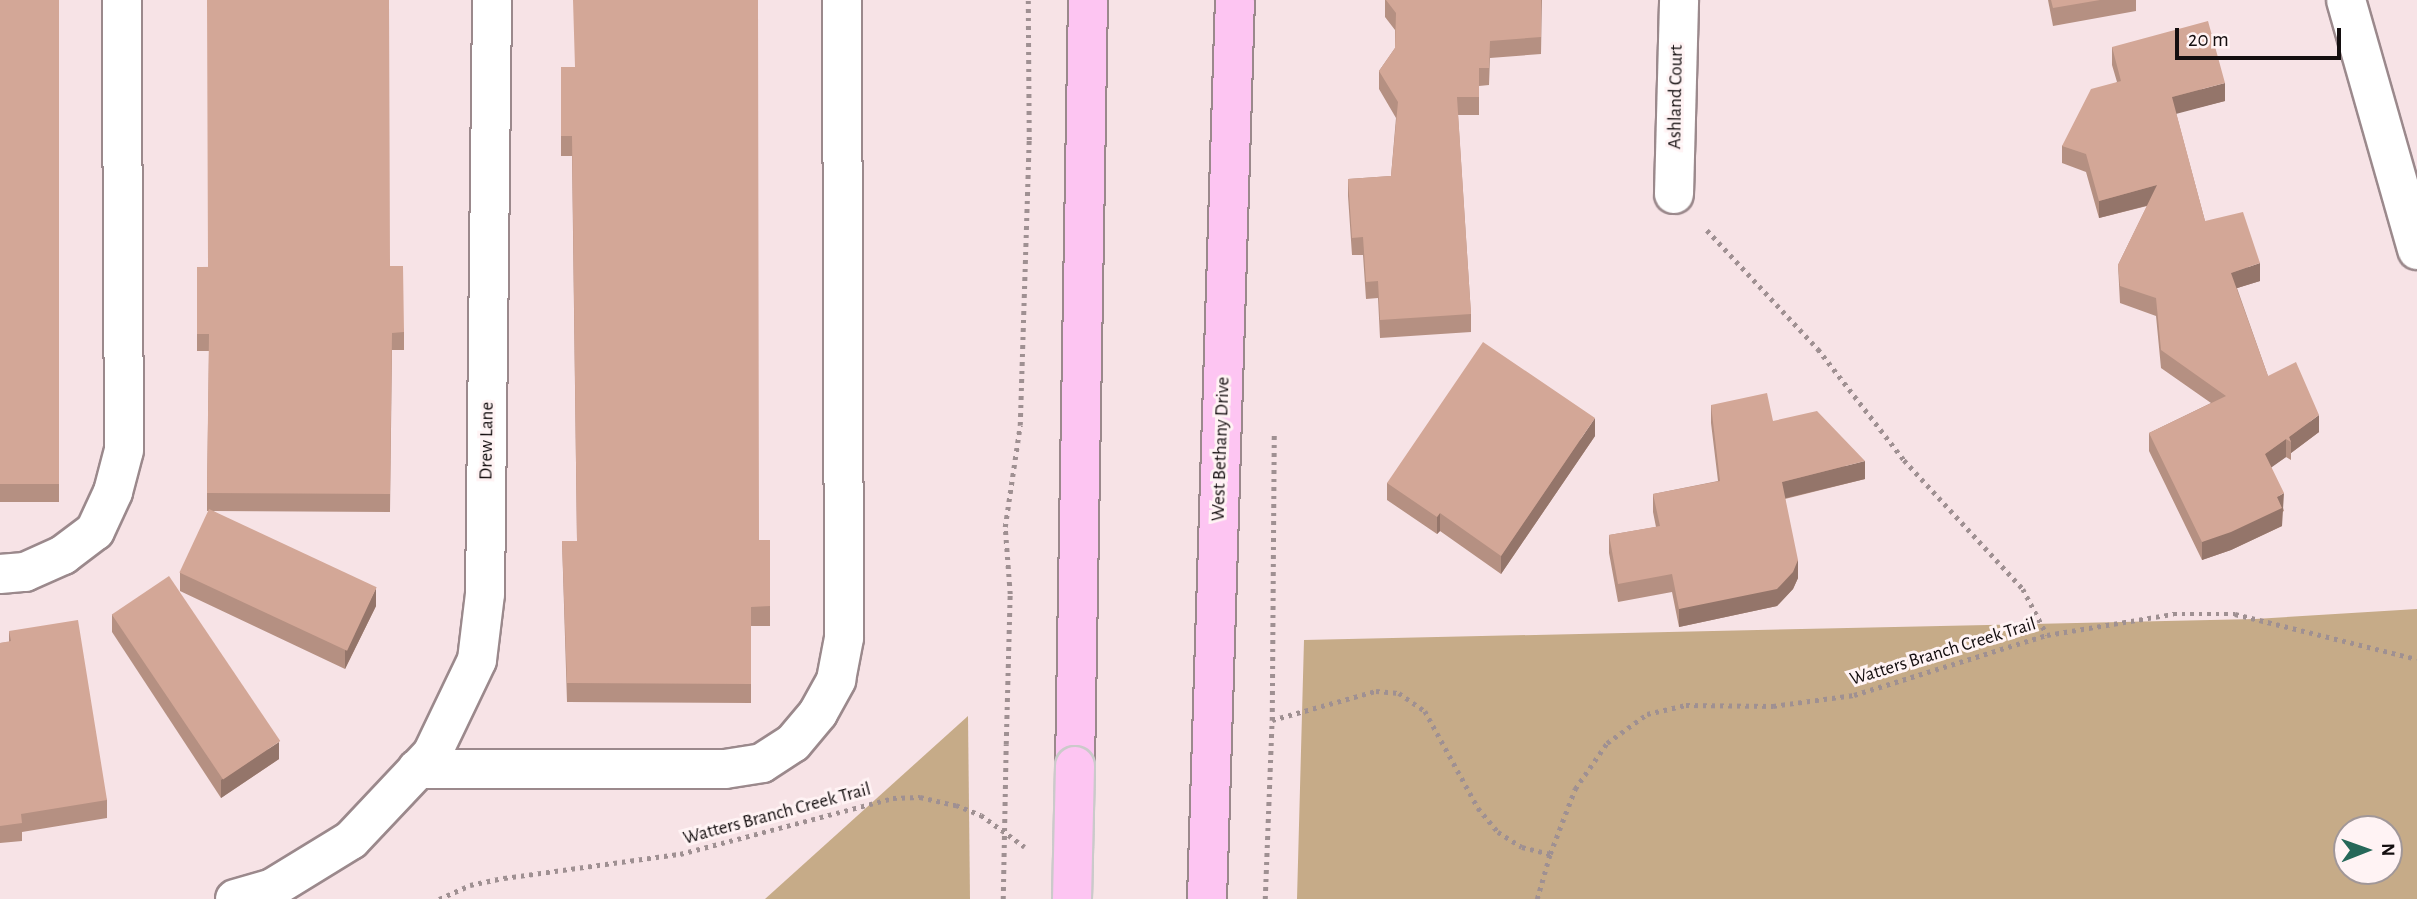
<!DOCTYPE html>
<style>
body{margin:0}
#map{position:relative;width:2417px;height:899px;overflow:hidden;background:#f7e3e6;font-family:"Alegreya Sans",sans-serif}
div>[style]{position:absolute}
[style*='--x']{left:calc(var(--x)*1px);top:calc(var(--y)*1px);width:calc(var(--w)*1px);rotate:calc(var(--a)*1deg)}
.forest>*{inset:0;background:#c6ab88}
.path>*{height:4.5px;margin-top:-2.25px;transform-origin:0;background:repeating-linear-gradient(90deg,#9f9092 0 3.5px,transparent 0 8.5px)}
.roads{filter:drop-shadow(2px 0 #9b898c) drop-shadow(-2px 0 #9b898c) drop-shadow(0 2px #9b898c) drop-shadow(0 -2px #9b898c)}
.minor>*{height:38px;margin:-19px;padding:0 19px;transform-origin:19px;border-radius:19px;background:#fff}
.major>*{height:38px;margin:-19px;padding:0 19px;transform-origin:19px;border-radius:19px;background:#fdc5f2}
.path-bridge>*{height:4.5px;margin-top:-2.25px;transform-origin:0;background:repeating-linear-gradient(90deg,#9f9092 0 3.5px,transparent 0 8.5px)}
.bridges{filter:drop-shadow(2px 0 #cbcaca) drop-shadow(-2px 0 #cbcaca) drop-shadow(0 2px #cbcaca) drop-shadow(0 -2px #cbcaca)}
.major-bridge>*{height:38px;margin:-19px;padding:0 19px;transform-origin:19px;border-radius:19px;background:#fdc5f2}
.wall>*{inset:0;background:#b59082;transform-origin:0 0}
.shaded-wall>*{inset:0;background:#94756a}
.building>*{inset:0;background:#d3a797;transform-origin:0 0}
span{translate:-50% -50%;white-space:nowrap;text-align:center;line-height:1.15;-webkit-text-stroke:6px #fff3f4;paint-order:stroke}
.street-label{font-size:19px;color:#140e0f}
.north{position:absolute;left:2333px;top:815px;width:70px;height:70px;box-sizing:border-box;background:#fff3f4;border:2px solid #a19798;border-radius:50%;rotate:89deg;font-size:19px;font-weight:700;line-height:28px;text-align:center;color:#140e0f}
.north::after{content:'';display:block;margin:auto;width:24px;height:32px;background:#266859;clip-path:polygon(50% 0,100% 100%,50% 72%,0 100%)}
.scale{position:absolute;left:2175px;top:28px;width:166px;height:32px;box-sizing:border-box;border:4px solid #140e0f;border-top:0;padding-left:9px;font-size:21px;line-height:24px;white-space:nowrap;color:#140e0f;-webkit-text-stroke:5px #fff3f4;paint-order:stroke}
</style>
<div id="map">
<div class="forest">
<div style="clip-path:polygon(evenodd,2417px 609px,2417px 899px,1297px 899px,1304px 640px,2255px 619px,2417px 609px,2389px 829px,2389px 871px,2347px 871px,2347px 829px,2389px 829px)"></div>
<div style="clip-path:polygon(968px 716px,970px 899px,765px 899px)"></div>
</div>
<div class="path">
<div style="--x:1707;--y:230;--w:163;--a:47"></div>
<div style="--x:1818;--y:349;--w:140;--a:52.2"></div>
<div style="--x:1904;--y:460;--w:176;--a:47.3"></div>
<div style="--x:2023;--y:589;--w:52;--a:62.4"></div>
<div style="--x:1272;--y:720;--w:286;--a:-89.6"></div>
<div style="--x:1006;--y:744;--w:150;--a:-88.5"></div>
<div style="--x:1010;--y:594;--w:67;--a:-94.3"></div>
<div style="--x:1005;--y:527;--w:103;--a:-81.6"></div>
<div style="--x:1020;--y:425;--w:285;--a:-88.2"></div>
<div style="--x:1029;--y:140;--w:140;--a:-90.4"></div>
<div style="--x:439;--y:899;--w:34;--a:-24"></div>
<div style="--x:470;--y:885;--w:35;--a:-12"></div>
<div style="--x:504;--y:878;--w:178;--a:-7.8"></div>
<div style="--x:680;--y:854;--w:220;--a:-14.7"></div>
<div style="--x:893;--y:798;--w:27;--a:-2"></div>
<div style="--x:920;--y:797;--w:37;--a:13"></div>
<div style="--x:956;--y:805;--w:27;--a:22"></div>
<div style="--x:981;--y:815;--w:54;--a:36"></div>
<div style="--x:1265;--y:899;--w:179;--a:-87.8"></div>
<div style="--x:1272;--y:720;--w:108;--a:-15.6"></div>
<div style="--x:1376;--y:691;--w:23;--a:5"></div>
<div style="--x:1399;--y:693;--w:32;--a:35"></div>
<div style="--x:1425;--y:711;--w:111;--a:61.3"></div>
<div style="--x:1478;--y:808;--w:31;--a:50"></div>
<div style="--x:1498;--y:832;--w:28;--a:32"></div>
<div style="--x:1522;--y:847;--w:29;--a:14"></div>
<div style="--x:1550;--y:854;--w:70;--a:-69"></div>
<div style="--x:1575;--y:789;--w:56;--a:-55.2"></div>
<div style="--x:1607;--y:743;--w:49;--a:-35.9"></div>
<div style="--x:1647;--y:714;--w:40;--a:-13"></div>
<div style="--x:1686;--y:705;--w:87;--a:0.7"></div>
<div style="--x:1773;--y:706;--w:82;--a:-7.7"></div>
<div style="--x:1854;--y:695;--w:202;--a:-17.3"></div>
<div style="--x:2047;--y:635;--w:128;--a:-9.5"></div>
<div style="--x:2173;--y:614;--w:62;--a:0"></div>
<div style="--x:2235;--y:614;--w:187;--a:13.9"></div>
<div style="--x:1537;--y:899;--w:47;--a:-73.9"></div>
</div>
<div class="roads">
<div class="minor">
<div style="--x:2346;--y:0;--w:260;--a:74.1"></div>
<div style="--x:1674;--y:194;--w:194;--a:-88.5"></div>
<div style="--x:0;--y:574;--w:25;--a:-5"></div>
<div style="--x:25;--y:572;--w:42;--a:-24.1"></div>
<div style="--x:63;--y:555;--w:40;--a:-37"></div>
<div style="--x:95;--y:531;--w:43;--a:-65.2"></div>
<div style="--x:113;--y:492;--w:43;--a:-75.3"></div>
<div style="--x:124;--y:450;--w:450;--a:-90.3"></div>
<div style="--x:417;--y:769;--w:308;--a:0"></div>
<div style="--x:725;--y:769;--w:37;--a:-9"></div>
<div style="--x:762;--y:763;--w:37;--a:-33"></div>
<div style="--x:793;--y:743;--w:39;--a:-50"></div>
<div style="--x:818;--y:713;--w:38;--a:-61"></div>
<div style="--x:836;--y:680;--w:43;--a:-79.2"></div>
<div style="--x:844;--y:638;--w:638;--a:-90.18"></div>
<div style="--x:235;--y:899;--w:37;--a:-16"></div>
<div style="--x:271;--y:889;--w:94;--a:-31.5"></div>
<div style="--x:351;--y:840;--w:118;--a:-46.7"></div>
<div style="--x:432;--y:754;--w:104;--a:-64.4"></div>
<div style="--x:477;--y:660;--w:66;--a:-83.1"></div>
<div style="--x:485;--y:594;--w:594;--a:-89.32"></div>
</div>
<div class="major">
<div style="--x:1075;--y:766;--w:766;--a:-89.03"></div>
<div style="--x:1207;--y:899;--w:899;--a:-88.22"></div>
</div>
</div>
<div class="path-bridge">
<div style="--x:1003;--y:899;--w:155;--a:-88.9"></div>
</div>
<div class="bridges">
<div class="major-bridge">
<div style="--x:1072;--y:899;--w:133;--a:-88.7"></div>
</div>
</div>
<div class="wall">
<div style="left:0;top:0;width:59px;height:502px"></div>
<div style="clip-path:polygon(1385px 0,1542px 0,1541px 54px,1490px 58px,1489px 85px,1479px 86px,1479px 115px,1458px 115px,1471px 314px,1471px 332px,1380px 338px,1378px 298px,1366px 299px,1363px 255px,1352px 255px,1348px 196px,1348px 179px,1391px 176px,1396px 118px,1379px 89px,1379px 71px,1395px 48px,1395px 30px,1385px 17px)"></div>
<div style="clip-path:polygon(2048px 0,2136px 0,2136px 11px,2053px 26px)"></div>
<div style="clip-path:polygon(2112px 47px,2225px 101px,2176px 113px,2205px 221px,2260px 281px,2237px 288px,2268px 376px,2319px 432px,2291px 453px,2291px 460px,2286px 457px,2271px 467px,2284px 511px,2282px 512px,2282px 526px,2231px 550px,2202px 560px,2149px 451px,2149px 433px,2211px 403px,2161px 368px,2156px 316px,2120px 303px,2118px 265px,2147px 206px,2099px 218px,2086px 172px,2062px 163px,2062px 146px,2117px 82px,2112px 65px)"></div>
<div style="clip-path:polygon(561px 67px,759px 540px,770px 540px,770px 626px,751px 626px,751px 703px,567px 702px,562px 541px,577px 541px,572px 156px,561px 156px)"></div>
<div style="clip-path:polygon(390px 266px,404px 332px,404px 350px,392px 350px,390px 512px,213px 511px,376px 606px,345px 669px,180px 591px,180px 573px,209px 511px,207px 511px,207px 493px,209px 351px,197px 351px,197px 267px)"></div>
<div style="clip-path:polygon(1711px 405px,1773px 421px,1865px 479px,1785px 499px,1798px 578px,1793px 589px,1777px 606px,1679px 627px,1672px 592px,1618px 602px,1609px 553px,1609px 535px,1656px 527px,1653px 512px,1653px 494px,1718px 481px,1711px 423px)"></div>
<div style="clip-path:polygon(1595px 436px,1501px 574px,1440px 531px,1437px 534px,1387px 500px,1387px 483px)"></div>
<div style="clip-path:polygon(112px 614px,279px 759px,221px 798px,112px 632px)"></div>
<div style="clip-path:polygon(9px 631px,107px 800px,107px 818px,22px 832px,22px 841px,0 843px,0 643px,9px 642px)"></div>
</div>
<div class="shaded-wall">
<div style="clip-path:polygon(2225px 83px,2225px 101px,2172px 115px,2172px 97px)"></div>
<div style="clip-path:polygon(2157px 185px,2157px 203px,2099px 218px,2099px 201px)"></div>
<div style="clip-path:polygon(2260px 263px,2260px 281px,2231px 290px,2231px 273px)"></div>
<div style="clip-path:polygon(2319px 415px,2319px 432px,2291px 453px,2291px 442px,2289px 437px)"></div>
<div style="clip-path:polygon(1595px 418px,1595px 436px,1501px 574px,1501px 556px)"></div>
<div style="clip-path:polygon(2286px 439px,2286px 457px,2265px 472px,2265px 454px)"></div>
<div style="clip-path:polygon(1865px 461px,1865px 479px,1782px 499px,1782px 482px)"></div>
<div style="clip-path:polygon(2284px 493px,2282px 526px,2231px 550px,2202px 560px,2202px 542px)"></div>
<div style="clip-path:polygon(1440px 513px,1440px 531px,1437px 534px,1437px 517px)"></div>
<div style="clip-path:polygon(1798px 560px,1798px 578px,1793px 589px,1777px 606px,1679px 627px,1679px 609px)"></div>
<div style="clip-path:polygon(376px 588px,376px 606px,345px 669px,345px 651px)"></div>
<div style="clip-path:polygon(279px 742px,279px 759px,221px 798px,221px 780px)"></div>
</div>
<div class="building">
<div style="left:0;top:0;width:59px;height:484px"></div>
<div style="clip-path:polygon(207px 0,389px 0,390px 266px,403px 266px,404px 332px,392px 333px,390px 494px,207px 493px,209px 334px,197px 334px,197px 267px,208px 267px)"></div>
<div style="clip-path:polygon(573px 0,758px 0,759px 540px,770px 540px,770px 606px,751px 607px,751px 684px,567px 683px,562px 541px,577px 541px,572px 136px,561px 136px,561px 67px,575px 67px)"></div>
<div style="clip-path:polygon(1386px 0,1541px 0,1541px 37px,1490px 41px,1489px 68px,1479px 68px,1479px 97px,1457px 97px,1471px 314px,1380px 320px,1378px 281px,1366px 282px,1363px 237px,1352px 238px,1348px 179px,1391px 176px,1398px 102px,1379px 71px,1395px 48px,1396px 13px)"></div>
<div style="clip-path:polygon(2051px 0,2100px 0,2053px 8px)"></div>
<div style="clip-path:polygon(2208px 21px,2225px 83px,2172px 97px,2205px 221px,2243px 212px,2260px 263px,2231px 273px,2268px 376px,2296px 362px,2319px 415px,2289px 437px,2291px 442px,2286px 439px,2265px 454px,2284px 493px,2277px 497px,2282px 508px,2231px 532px,2202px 542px,2149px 433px,2226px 396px,2161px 350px,2156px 298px,2120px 286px,2118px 265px,2157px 185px,2099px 201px,2086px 154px,2062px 146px,2091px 89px,2121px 81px,2112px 47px)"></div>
<div style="clip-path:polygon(1483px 342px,1595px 418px,1501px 556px,1440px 513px,1437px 517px,1387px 483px)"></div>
<div style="clip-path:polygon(1767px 393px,1773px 421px,1817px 411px,1865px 461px,1782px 482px,1798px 560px,1793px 572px,1777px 589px,1679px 609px,1672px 574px,1618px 584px,1609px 535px,1660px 526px,1653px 494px,1720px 481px,1711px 405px)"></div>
<div style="left:209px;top:509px;width:185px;height:70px;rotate:25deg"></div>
<div style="left:169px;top:576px;width:199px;height:69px;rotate:56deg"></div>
<div style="clip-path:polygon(78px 620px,107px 800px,21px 814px,22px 823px,0 826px,0 643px,11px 641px,9px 631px)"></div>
</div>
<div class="street-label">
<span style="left:1676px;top:97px;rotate:-89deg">Ashland Court</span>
<span style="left:487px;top:441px;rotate:-89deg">Drew Lane</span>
<span style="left:1221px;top:449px;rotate:-88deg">West Bethany Drive</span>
<span style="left:1943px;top:652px;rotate:-17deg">Watters Branch Creek Trail</span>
<span style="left:777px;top:814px;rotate:-15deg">Watters Branch Creek Trail</span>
</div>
<div class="north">N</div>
<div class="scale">20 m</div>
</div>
